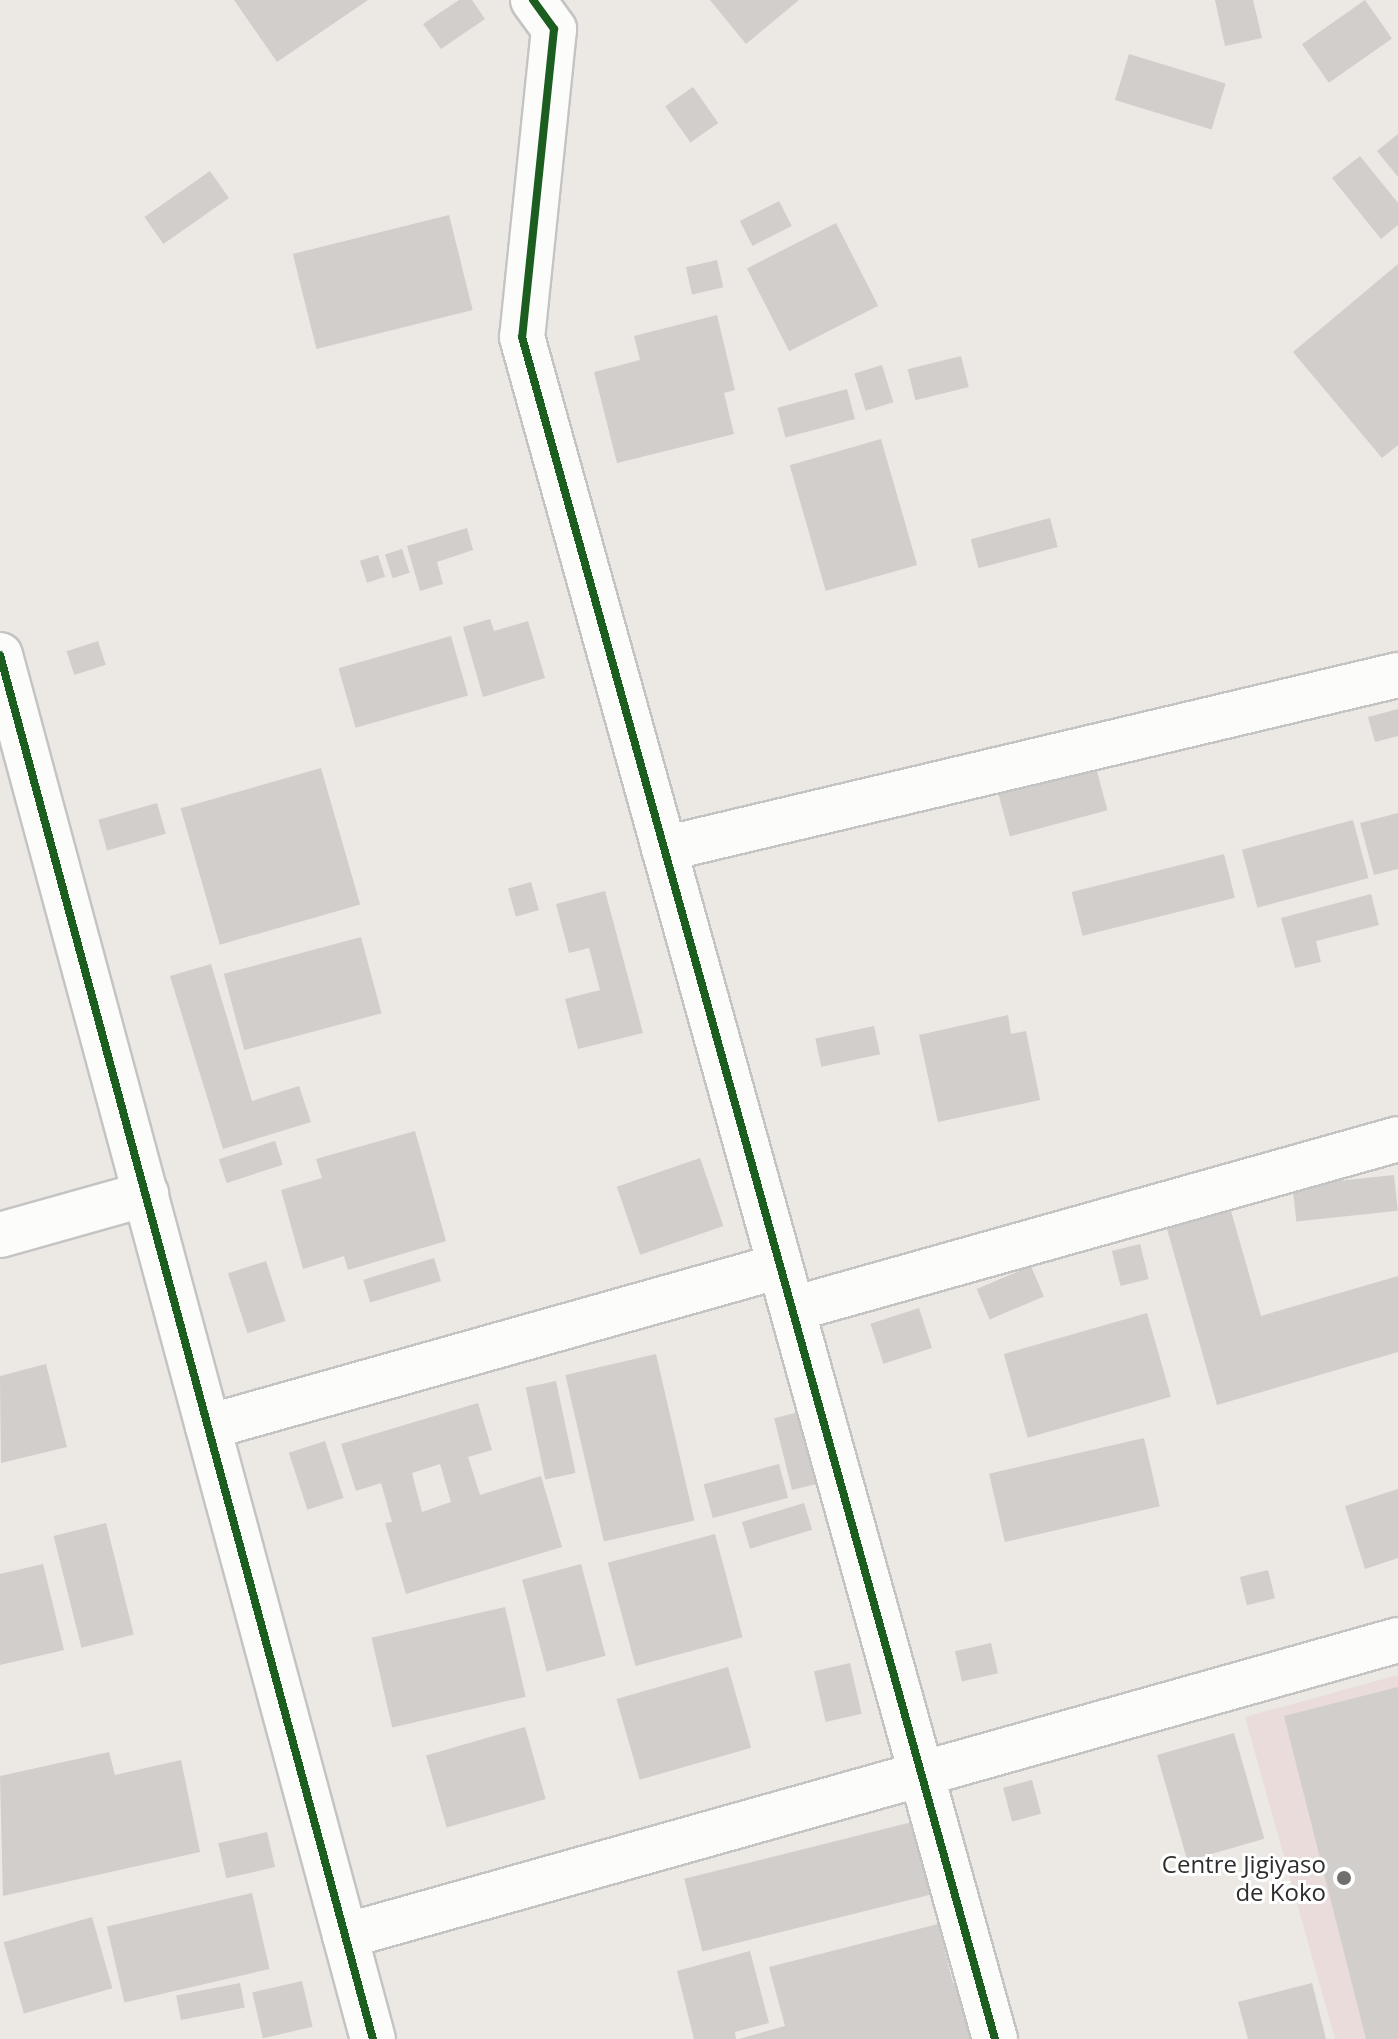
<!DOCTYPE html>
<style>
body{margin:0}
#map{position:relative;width:1398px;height:2039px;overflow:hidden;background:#ece8e4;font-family:"Open Sans",sans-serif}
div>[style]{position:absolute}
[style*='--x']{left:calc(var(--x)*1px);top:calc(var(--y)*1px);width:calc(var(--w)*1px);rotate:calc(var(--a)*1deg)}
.medical>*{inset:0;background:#e9dcdb}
.building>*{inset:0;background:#d1cecb;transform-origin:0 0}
.roads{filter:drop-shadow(2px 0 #c5c4c5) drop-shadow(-2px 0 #c5c4c5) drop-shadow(0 2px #c5c4c5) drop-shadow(0 -2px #c5c4c5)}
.street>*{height:44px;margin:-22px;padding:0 22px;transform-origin:22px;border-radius:22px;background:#fcfcfb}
.cycleway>*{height:8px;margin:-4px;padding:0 4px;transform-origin:4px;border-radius:4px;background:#1b5e20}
.dots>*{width:22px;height:22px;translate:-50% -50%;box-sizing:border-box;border:4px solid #fff;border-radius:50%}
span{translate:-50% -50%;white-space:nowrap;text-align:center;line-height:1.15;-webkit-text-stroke:6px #fff;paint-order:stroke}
.poi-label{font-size:24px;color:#2e2e2e}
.right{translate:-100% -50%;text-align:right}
</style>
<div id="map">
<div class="medical">
<div style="clip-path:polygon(1398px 1675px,1398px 2039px,1335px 2039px,1245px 1717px)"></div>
</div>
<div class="building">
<div style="clip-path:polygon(234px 0,368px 0,277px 62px)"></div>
<div style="clip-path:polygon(459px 0,472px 0,485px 19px,441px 49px,423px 24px)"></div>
<div style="clip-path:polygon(710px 0,799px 0,746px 44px)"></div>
<div style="clip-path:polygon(1215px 0,1253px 0,1262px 38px,1225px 46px)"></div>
<div style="left:1365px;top:0;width:47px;height:77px;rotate:55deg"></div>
<div style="left:1129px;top:54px;width:101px;height:48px;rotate:17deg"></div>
<div style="left:693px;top:87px;width:44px;height:34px;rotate:55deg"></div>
<div style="clip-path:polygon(1398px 134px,1398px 177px,1377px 151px)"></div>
<div style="clip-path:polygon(1360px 156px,1398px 203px,1398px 225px,1381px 239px,1332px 178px)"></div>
<div style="left:210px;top:171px;width:33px;height:80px;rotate:55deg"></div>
<div style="left:779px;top:201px;width:28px;height:44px;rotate:63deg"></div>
<div style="left:449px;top:215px;width:98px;height:161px;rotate:76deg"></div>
<div style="left:836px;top:223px;width:93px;height:100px;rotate:63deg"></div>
<div style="left:717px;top:260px;width:28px;height:32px;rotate:77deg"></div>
<div style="clip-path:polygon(1398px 264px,1398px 445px,1382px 458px,1293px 352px)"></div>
<div style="clip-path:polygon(717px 315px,735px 390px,724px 393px,734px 434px,617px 463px,594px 372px,640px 360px,634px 336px)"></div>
<div style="left:961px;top:356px;width:32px;height:55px;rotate:76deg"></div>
<div style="left:882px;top:365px;width:39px;height:29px;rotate:73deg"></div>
<div style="left:847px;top:389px;width:31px;height:72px;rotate:75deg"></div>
<div style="left:881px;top:439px;width:131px;height:95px;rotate:74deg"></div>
<div style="left:1050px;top:518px;width:30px;height:82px;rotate:75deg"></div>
<div style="clip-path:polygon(467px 528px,473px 550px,437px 562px,443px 584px,420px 591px,407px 546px)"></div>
<div style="left:402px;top:549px;width:25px;height:18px;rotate:72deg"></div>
<div style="left:378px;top:555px;width:23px;height:19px;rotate:72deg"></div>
<div style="clip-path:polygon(490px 619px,494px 631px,528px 621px,545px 678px,483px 697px,463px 627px)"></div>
<div style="left:451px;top:636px;width:62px;height:117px;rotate:74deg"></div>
<div style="left:98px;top:641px;width:25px;height:33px;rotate:72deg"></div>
<div style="clip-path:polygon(1398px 709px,1398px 736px,1375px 742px,1368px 717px)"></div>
<div style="left:1095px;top:764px;width:48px;height:101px;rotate:75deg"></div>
<div style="left:321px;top:768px;width:142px;height:146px;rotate:74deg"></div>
<div style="left:157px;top:803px;width:32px;height:61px;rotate:74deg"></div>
<div style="clip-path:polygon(1398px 813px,1398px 869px,1374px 875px,1360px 823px)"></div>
<div style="left:1353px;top:820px;width:60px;height:115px;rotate:75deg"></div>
<div style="left:1224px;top:854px;width:45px;height:157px;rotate:76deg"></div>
<div style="left:531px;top:882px;width:29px;height:24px;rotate:74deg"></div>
<div style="clip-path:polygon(605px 891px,643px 1033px,578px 1049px,565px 999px,600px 990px,589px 948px,569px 953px,556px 904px)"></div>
<div style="clip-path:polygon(1371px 894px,1379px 925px,1316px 941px,1321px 962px,1295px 968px,1281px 918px)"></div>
<div style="left:361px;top:937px;width:79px;height:142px;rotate:75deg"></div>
<div style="clip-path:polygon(211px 964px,252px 1101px,299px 1086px,311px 1122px,223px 1149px,170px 976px)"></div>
<div style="clip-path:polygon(1008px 1015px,1011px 1034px,1026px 1031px,1040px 1100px,938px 1122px,919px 1035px)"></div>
<div style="left:874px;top:1026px;width:29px;height:60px;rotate:78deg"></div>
<div style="clip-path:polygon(415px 1131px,446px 1241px,348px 1270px,344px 1256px,303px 1269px,281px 1190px,322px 1178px,316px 1159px)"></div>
<div style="left:275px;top:1141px;width:25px;height:59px;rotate:72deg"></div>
<div style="left:700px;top:1158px;width:72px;height:88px;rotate:71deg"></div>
<div style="left:1394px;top:1175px;width:36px;height:102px;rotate:84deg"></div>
<div style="clip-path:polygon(1231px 1211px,1261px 1316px,1398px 1276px,1398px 1352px,1217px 1405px,1167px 1229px)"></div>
<div style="left:1140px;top:1244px;width:36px;height:29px;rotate:76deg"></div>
<div style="left:434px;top:1258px;width:24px;height:74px;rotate:73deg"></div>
<div style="left:266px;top:1261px;width:63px;height:40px;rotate:72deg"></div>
<div style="left:1031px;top:1266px;width:33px;height:59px;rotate:67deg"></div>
<div style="left:919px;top:1308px;width:42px;height:51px;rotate:72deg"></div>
<div style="left:1147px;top:1313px;width:87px;height:149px;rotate:74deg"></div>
<div style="left:656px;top:1354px;width:171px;height:93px;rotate:77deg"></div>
<div style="clip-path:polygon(46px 1364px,67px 1447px,1px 1463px,0 1376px)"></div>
<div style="left:556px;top:1381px;width:94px;height:31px;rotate:78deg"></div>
<div style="clip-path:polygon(evenodd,478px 1403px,492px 1450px,468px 1457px,480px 1495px,541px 1476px,562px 1547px,406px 1594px,385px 1523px,392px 1522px,381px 1483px,356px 1491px,341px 1444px,478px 1403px,440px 1464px,451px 1502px,422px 1512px,412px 1473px,440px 1464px)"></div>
<div style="left:811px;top:1409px;width:74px;height:38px;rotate:76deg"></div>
<div style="left:1144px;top:1438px;width:70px;height:159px;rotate:77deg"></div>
<div style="left:325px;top:1441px;width:60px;height:38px;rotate:72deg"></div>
<div style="left:779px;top:1464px;width:35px;height:78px;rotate:75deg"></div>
<div style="clip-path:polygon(1398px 1489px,1398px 1558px,1365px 1569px,1345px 1506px)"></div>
<div style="left:804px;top:1503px;width:28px;height:65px;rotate:73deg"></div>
<div style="left:106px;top:1523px;width:115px;height:54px;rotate:76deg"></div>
<div style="left:715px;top:1534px;width:107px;height:111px;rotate:75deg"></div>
<div style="clip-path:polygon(43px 1564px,64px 1650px,0 1665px,0 1574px)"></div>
<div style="left:581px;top:1564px;width:95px;height:61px;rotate:75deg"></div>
<div style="left:1268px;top:1570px;width:29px;height:29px;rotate:76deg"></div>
<div style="left:505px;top:1607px;width:92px;height:137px;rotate:77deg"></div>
<div style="left:991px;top:1643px;width:31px;height:37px;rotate:77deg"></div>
<div style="left:850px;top:1663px;width:52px;height:37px;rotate:77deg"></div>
<div style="left:728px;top:1667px;width:84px;height:116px;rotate:74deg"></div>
<div style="clip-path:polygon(1398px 1687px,1398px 2039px,1366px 2039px,1284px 1716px)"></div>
<div style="left:525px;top:1727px;width:75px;height:103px;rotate:74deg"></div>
<div style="left:1234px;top:1733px;width:110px;height:80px;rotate:74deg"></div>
<div style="clip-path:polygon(109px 1752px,115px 1775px,181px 1760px,200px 1852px,3px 1896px,0 1776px)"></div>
<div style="left:1032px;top:1780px;width:35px;height:30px;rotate:75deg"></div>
<div style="left:920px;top:1820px;width:75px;height:243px;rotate:76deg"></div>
<div style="left:267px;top:1832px;width:36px;height:50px;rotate:77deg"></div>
<div style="left:252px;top:1893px;width:78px;height:149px;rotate:77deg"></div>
<div style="left:92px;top:1917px;width:74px;height:92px;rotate:74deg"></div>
<div style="clip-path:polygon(938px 1924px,953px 1983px,970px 1979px,985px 2039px,739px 2039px,785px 2026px,769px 1967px)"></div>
<div style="clip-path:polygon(750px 1951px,769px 2023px,735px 2032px,736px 2039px,694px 2039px,677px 1971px)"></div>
<div style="left:302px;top:1981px;width:47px;height:51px;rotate:77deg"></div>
<div style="left:240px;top:1983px;width:25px;height:65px;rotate:79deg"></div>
<div style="clip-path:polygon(1312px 1983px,1326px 2039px,1248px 2039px,1238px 2002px)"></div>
</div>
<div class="roads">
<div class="street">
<div style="--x:533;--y:0;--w:36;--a:54"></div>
<div style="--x:554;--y:29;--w:310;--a:95.9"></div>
<div style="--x:522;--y:337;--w:1767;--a:74.47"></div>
<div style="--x:0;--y:655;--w:1433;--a:74.92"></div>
<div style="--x:664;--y:849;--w:754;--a:-13.34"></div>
<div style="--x:0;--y:1235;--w:152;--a:-15.7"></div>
<div style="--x:793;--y:1309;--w:628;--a:-15.69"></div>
<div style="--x:208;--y:1427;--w:594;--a:-15.72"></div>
<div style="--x:345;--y:1936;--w:1094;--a:-15.7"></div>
</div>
</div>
<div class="cycleway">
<div style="--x:533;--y:0;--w:36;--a:54"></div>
<div style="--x:554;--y:29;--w:310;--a:95.9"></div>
<div style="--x:522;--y:337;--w:1767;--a:74.47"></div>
<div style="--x:0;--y:655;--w:1433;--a:74.92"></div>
</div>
<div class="dots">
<div style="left:1344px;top:1878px;background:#706f6e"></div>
</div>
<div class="poi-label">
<span class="right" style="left:1326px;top:1878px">Centre Jigiyaso<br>de Koko</span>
</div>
</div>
